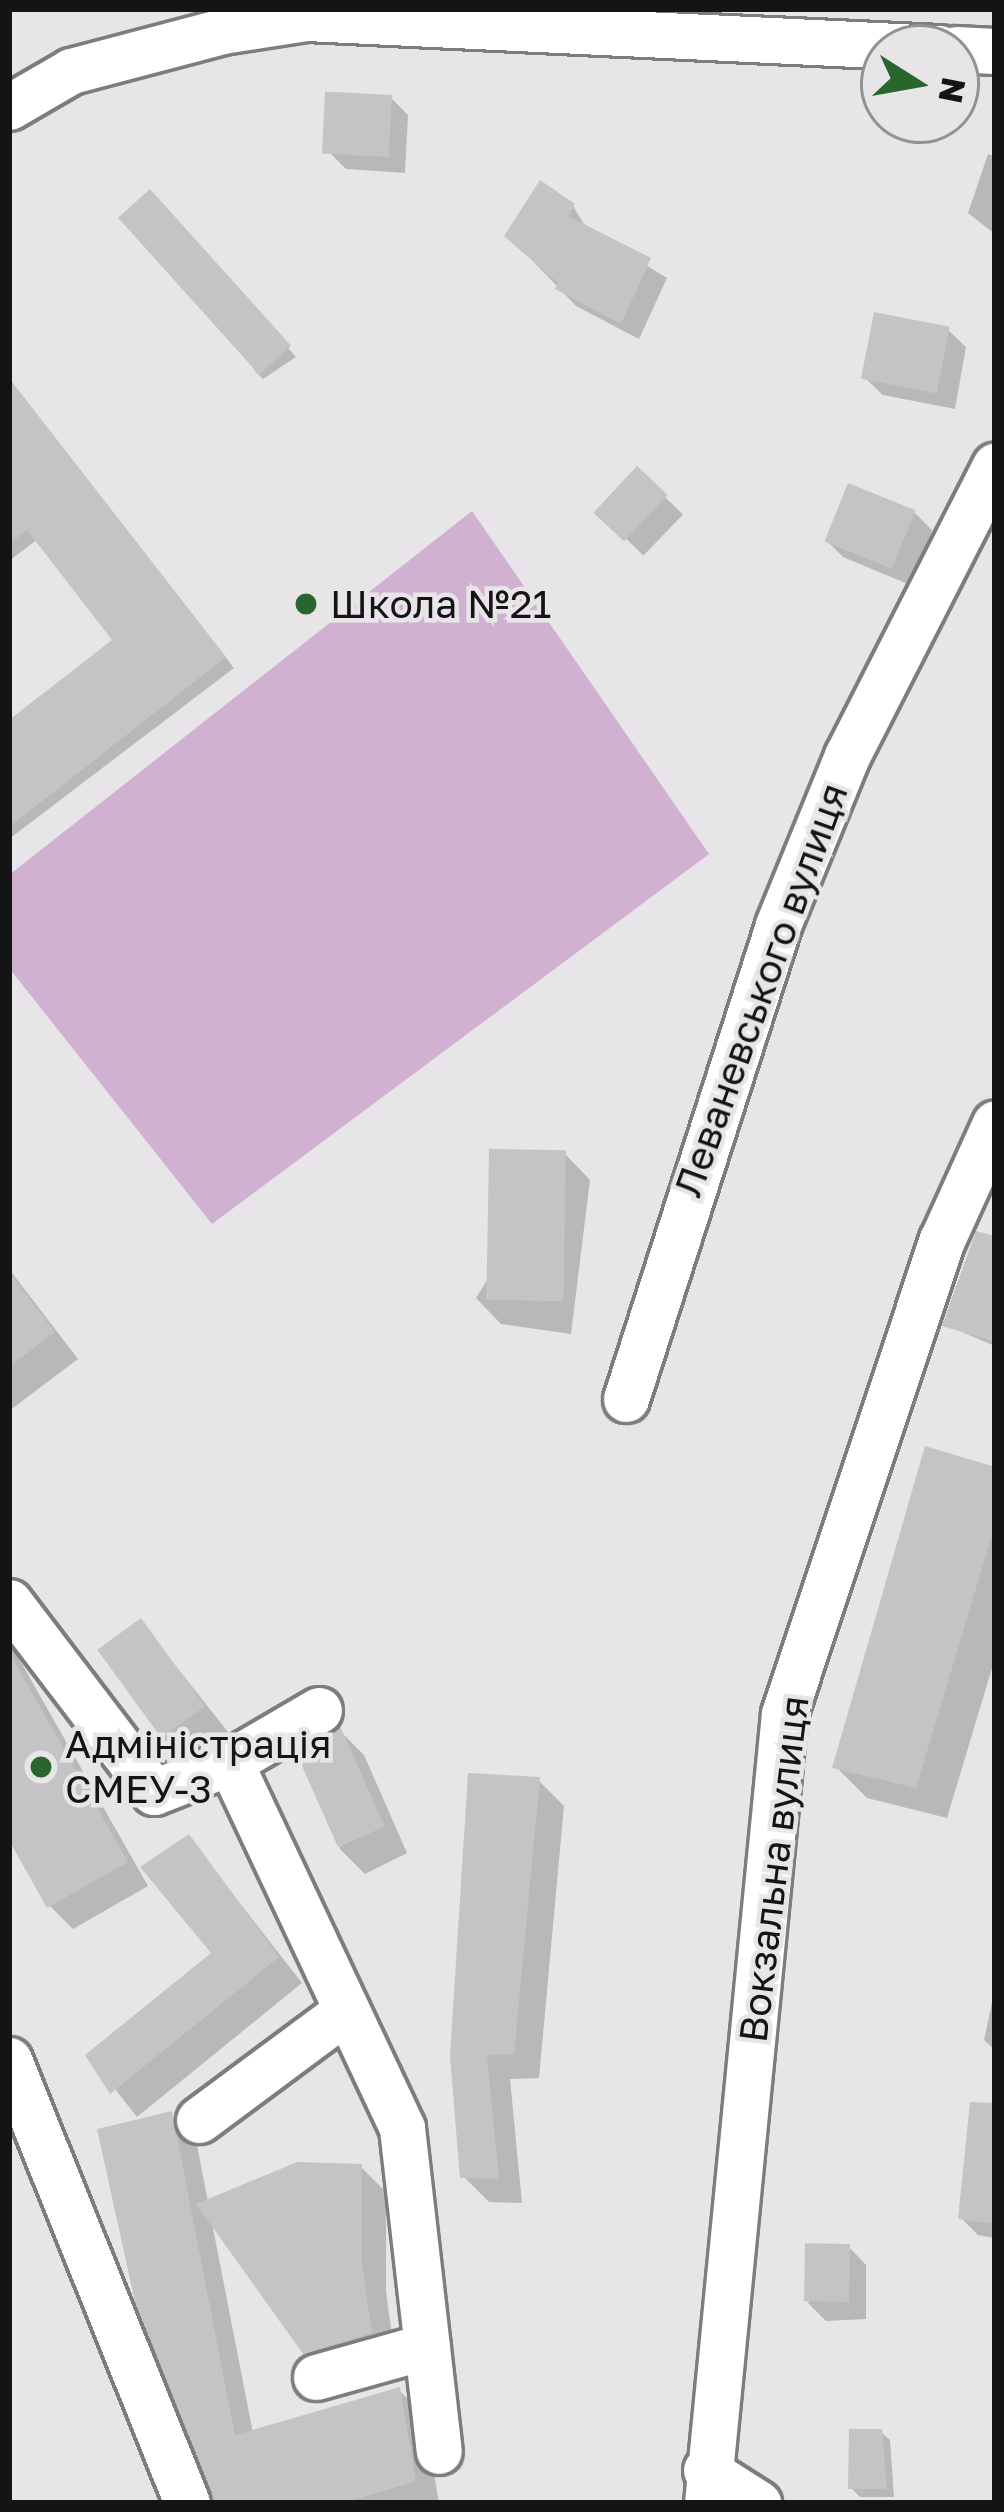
<!DOCTYPE html>
<meta charset="utf-8">
<style>
body{margin:0}
#map{position:relative;width:1004px;height:2512px;overflow:hidden;background:#e8e5e8;font-family:"Golos Text",sans-serif}
div>[style]{position:absolute}
[style*='--x']{left:calc(var(--x)*1px);top:calc(var(--y)*1px);width:calc(var(--w)*1px);rotate:calc(var(--a)*1deg)}
.green>*{inset:0;background:#d1b1d2}
.shadow>*{inset:0;background:#0003;transform-origin:0 0}
.building>*{inset:0;background:#c6c3c6;transform-origin:0 0}
.roads{filter:drop-shadow(3px 0 #7f7c7f) drop-shadow(-3px 0 #7f7c7f) drop-shadow(0 3px #7f7c7f) drop-shadow(0 -3px #7f7c7f)}
.minor>*{height:45px;margin:-22.5px;padding:0 22.5px;transform-origin:22.5px;border-radius:22.5px;background:#fff}
.dots>*{width:33px;height:33px;translate:-50% -50%;box-sizing:border-box;border:6px solid #e8e5e8;border-radius:50%}
span{translate:-50% -50%;white-space:nowrap;text-align:center;line-height:1.15;-webkit-text-stroke:9px #e8e5e8;paint-order:stroke}
.poi-label{font-size:39px;color:#151415}
.left{translate:0 -50%;text-align:left}
.street-label{font-size:39px;color:#151415}
.frame{position:absolute;inset:0;border:12px solid #151415;pointer-events:none}
.north{position:absolute;left:860px;top:24px;width:120px;height:120px;box-sizing:border-box;background:#e8e5e8;border:3px solid #949194;border-radius:50%;rotate:101deg;font-size:33px;font-weight:700;line-height:48px;text-align:center;color:#151415}
.north::after{content:'';display:block;margin:auto;width:42px;height:54px;background:#28662e;clip-path:polygon(50% 0,100% 100%,50% 72%,0 100%)}
</style>
<div id="map">
<div class="green">
<div style="clip-path:polygon(472px 511px,709px 854px,212px 1224px,9px 968px,9px 875px)"></div>
</div>
<div class="shadow">
<div style="clip-path:polygon(391px 98px,408px 115px,405px 173px,346px 169px,328px 151px)"></div>
<div style="clip-path:polygon(988px 154px,995px 156px,995px 234px,968px 213px)"></div>
<div style="clip-path:polygon(158px 201px,296px 357px,263px 379px,255px 371px)"></div>
<div style="clip-path:polygon(573px 206px,587px 229px,667px 278px,639px 339px,576px 306px,508px 235px)"></div>
<div style="clip-path:polygon(948px 330px,966px 347px,955px 409px,883px 395px,865px 378px)"></div>
<div style="clip-path:polygon(9px 379px,234px 668px,9px 839px,9px 724px,116px 640px,38px 539px,9px 561px)"></div>
<div style="left:637px;top:470px;width:64px;height:57px;rotate:44deg"></div>
<div style="clip-path:polygon(914px 512px,932px 530px,915px 587px,843px 557px,826px 540px)"></div>
<div style="clip-path:polygon(565px 1154px,590px 1180px,571px 1334px,501px 1324px,476px 1298px)"></div>
<div style="clip-path:polygon(995px 1239px,995px 1346px,945px 1325px)"></div>
<div style="clip-path:polygon(9px 1269px,78px 1359px,9px 1411px)"></div>
<div style="clip-path:polygon(995px 1470px,995px 1658px,947px 1818px,867px 1798px,836px 1767px)"></div>
<div style="clip-path:polygon(141px 1622px,228px 1732px,187px 1762px,162px 1737px)"></div>
<div style="clip-path:polygon(9px 1641px,148px 1886px,73px 1929px,50px 1906px,9px 1834px)"></div>
<div style="clip-path:polygon(339px 1730px,364px 1755px,407px 1853px,365px 1874px,340px 1849px)"></div>
<div style="clip-path:polygon(538px 1780px,564px 1806px,539px 2078px,510px 2079px,522px 2203px,489px 2202px,463px 2176px)"></div>
<div style="clip-path:polygon(189px 1838px,302px 1983px,137px 2117px,89px 2056px,215px 1953px)"></div>
<div style="clip-path:polygon(995px 1989px,995px 2050px,984px 2040px)"></div>
<div style="clip-path:polygon(171px 2115px,196px 2140px,208px 2202px,361px 2167px,386px 2192px,386px 2291px,395px 2358px,331px 2378px,212px 2223px,253px 2433px,399px 2390px,424px 2416px,439px 2503px,217px 2503px)"></div>
<div style="clip-path:polygon(995px 2147px,995px 2238px,978px 2235px,961px 2218px)"></div>
<div style="clip-path:polygon(849px 2247px,866px 2265px,866px 2319px,826px 2321px,808px 2303px)"></div>
<div style="clip-path:polygon(881px 2432px,890px 2440px,894px 2497px,860px 2497px,851px 2488px)"></div>
</div>
<div class="building">
<div style="left:392px;top:95px;width:62px;height:67px;rotate:93deg"></div>
<div style="clip-path:polygon(540px 180px,575px 204px,568px 216px,651px 258px,621px 324px,555px 289px,558px 283px,504px 236px)"></div>
<div style="left:150px;top:189px;width:211px;height:43px;rotate:48deg"></div>
<div style="left:874px;top:312px;width:77px;height:68px;rotate:11deg"></div>
<div style="clip-path:polygon(9px 378px,226px 657px,9px 827px,9px 720px,112px 640px,27px 530px,9px 544px)"></div>
<div style="left:637px;top:466px;width:42px;height:64px;rotate:43deg"></div>
<div style="left:848px;top:483px;width:73px;height:63px;rotate:22deg"></div>
<div style="left:489px;top:1149px;width:77px;height:151px;rotate:1deg"></div>
<div style="clip-path:polygon(976px 1231px,995px 1236px,995px 1342px,942px 1326px)"></div>
<div style="clip-path:polygon(9px 1272px,55px 1332px,9px 1367px)"></div>
<div style="clip-path:polygon(925px 1446px,995px 1467px,995px 1525px,916px 1788px,832px 1768px)"></div>
<div style="left:141px;top:1618px;width:109px;height:54px;rotate:54deg"></div>
<div style="clip-path:polygon(9px 1652px,128px 1862px,47px 1908px,9px 1840px)"></div>
<div style="left:340px;top:1726px;width:110px;height:51px;rotate:66deg"></div>
<div style="clip-path:polygon(468px 1773px,540px 1777px,514px 2054px,487px 2055px,499px 2179px,460px 2178px,450px 2056px)"></div>
<div style="clip-path:polygon(189px 1834px,279px 1957px,110px 2094px,85px 2055px,211px 1953px,140px 1867px)"></div>
<div style="clip-path:polygon(970px 2102px,995px 2103px,995px 2224px,958px 2219px)"></div>
<div style="clip-path:polygon(172px 2111px,235px 2435px,400px 2387px,416px 2481px,344px 2503px,213px 2503px,135px 2302px,97px 2129px)"></div>
<div style="clip-path:polygon(297px 2162px,362px 2164px,362px 2264px,372px 2333px,303px 2354px,196px 2204px)"></div>
<div style="left:850px;top:2244px;width:58px;height:45px;rotate:91deg"></div>
<div style="clip-path:polygon(849px 2429px,882px 2429px,887px 2489px,848px 2489px)"></div>
</div>
<div class="roads">
<div class="minor">
<div style="--x:956;--y:49;--w:39;--a:3"></div>
<div style="--x:9;--y:107;--w:72;--a:-30.1"></div>
<div style="--x:71;--y:71;--w:156;--a:-14.8"></div>
<div style="--x:222;--y:31;--w:85;--a:-8.8"></div>
<div style="--x:306;--y:18;--w:634;--a:2.71"></div>
<div style="--x:626;--y:1399;--w:498;--a:-72.2"></div>
<div style="--x:778;--y:925;--w:183;--a:-67.8"></div>
<div style="--x:847;--y:756;--w:326;--a:-63"></div>
<div style="--x:9;--y:1602;--w:239;--a:52.7"></div>
<div style="--x:154;--y:1792;--w:82;--a:-21.5"></div>
<div style="--x:230;--y:1762;--w:404;--a:64.8"></div>
<div style="--x:402;--y:2128;--w:325;--a:83.5"></div>
<div style="--x:230;--y:1762;--w:103;--a:-30.3"></div>
<div style="--x:9;--y:2060;--w:477;--a:68.1"></div>
<div style="--x:199;--y:2120;--w:183;--a:-36.6"></div>
<div style="--x:316;--y:2377;--w:115;--a:-15.6"></div>
<div style="--x:706;--y:2470;--w:62;--a:32.4"></div>
<div style="--x:707;--y:2503;--w:793;--a:-84.43"></div>
<div style="--x:784;--y:1714;--w:500;--a:-71.6"></div>
<div style="--x:942;--y:1240;--w:128;--a:-65.6"></div>
</div>
</div>
<div class="dots">
<div style="left:306px;top:604px;background:#28662e"></div>
<div style="left:41px;top:1767px;background:#28662e"></div>
</div>
<div class="poi-label">
<span class="left" style="left:330px;top:604px">Школа №21</span>
<span class="left" style="left:65px;top:1767px">Адміністрація<br>СМЕУ-3</span>
</div>
<div class="street-label">
<span style="left:761px;top:990px;rotate:-70deg">Леваневського вулиця</span>
<span style="left:774px;top:1869px;rotate:-83deg">Вокзальна вулиця</span>
</div>
<div class="frame"></div>
<div class="north">N</div>
</div>
